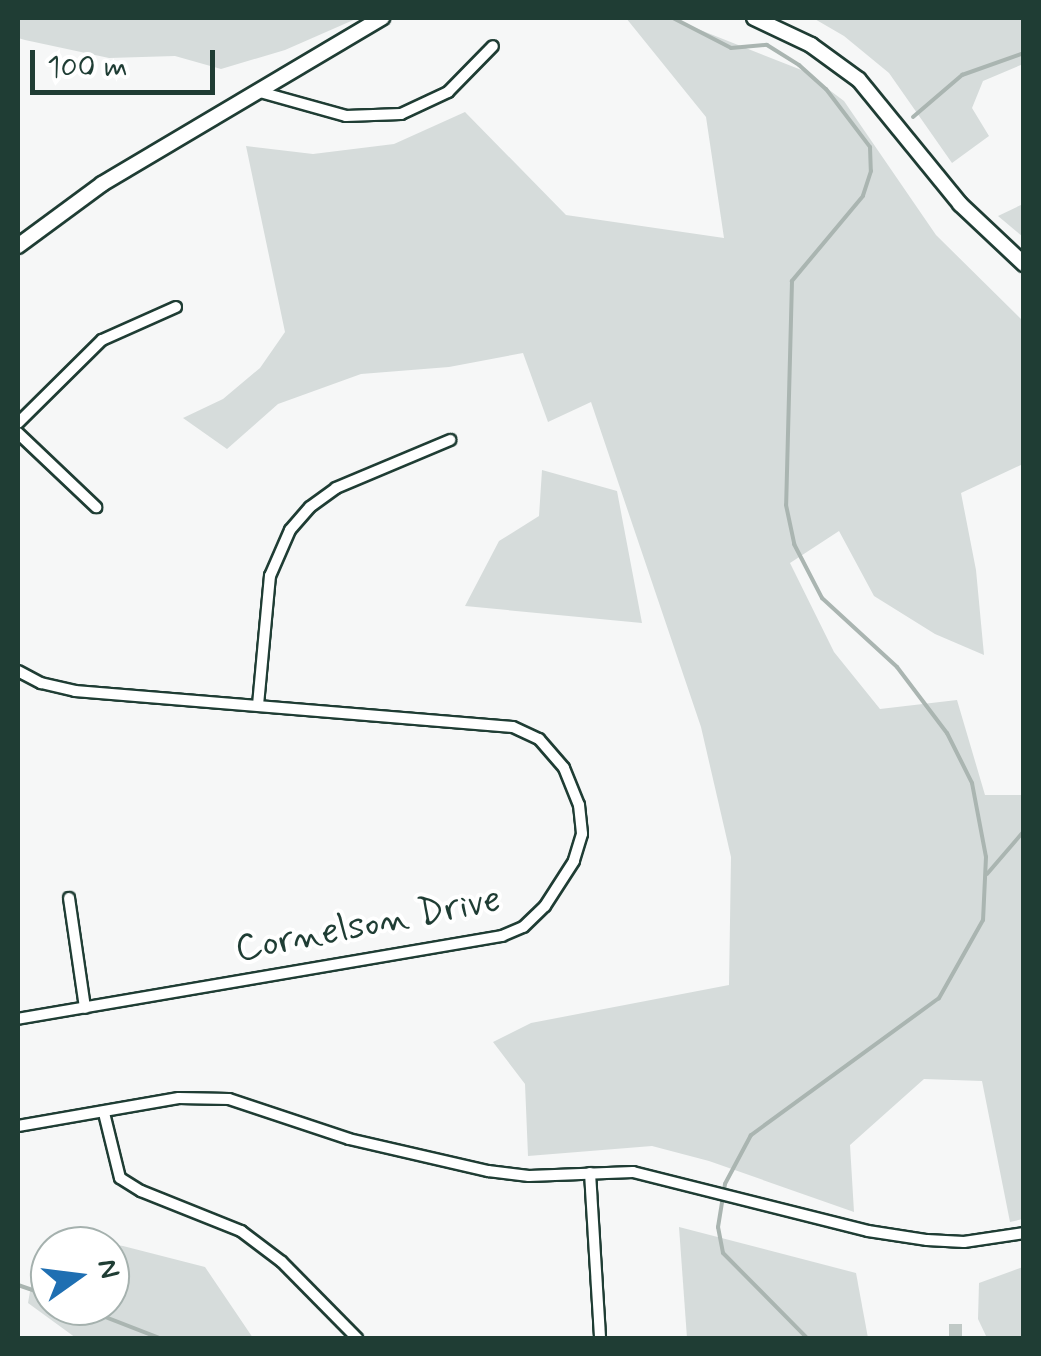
<!DOCTYPE html>
<style>
body{margin:0}
#map{position:relative;width:1041px;height:1356px;overflow:hidden;background:#f6f7f7;font-family:Mynerve,sans-serif}
div>[style]{position:absolute}
[style*='--x']{left:calc(var(--x)*1px);top:calc(var(--y)*1px);width:calc(var(--w)*1px);rotate:calc(var(--a)*1deg)}
.green>*{inset:0;background:#d6dcdb}
.stream>*{height:4px;margin:-2px;padding:0 2px;transform-origin:2px;border-radius:2px;background:#aab5b1}
.building>*{inset:0;background:#c0c9c6;transform-origin:0 0}
.roads{filter:drop-shadow(2px 0 #1f3d34) drop-shadow(-2px 0 #1f3d34) drop-shadow(0 2px #1f3d34) drop-shadow(0 -2px #1f3d34)}
.street>*{height:10px;margin:-5px;padding:0 5px;transform-origin:5px;border-radius:5px;background:#fff}
.secondary>*{height:14px;margin:-7px;padding:0 7px;transform-origin:7px;border-radius:7px;background:#fff}
span{translate:-50% -50%;white-space:nowrap;text-align:center;line-height:1.15;-webkit-text-stroke:8px #fff;paint-order:stroke}
.street-label{font-size:38px;color:#1f3d34}
.frame{position:absolute;inset:0;border:20px solid #1f3d34;pointer-events:none}
.north{position:absolute;left:30px;top:1226px;width:100px;height:100px;box-sizing:border-box;background:#fff;border:2px solid #a5b1ae;border-radius:50%;rotate:76deg;font-size:28px;font-weight:700;line-height:40px;text-align:center;color:#1f3d34}
.north::after{content:'';display:block;margin:auto;width:35px;height:45px;background:#1f6fb2;clip-path:polygon(50% 0,100% 100%,50% 72%,0 100%)}
.scale{position:absolute;left:30px;top:50px;width:185px;height:45px;box-sizing:border-box;border:5px solid #1f3d34;border-top:0;padding-left:12px;font-size:30px;line-height:35px;white-space:nowrap;color:#1f3d34;-webkit-text-stroke:8px #fff;paint-order:stroke}
</style>
<div id="map">
<div class="green">
<div style="clip-path:polygon(18px 18px,358px 18px,285px 50px,221px 69px,175px 56px,109px 58px,25px 40px,18px 38px)"></div>
<div style="clip-path:polygon(626px 18px,670px 18px,804px 71px,844px 101px,936px 235px,1023px 321px,1023px 464px,961px 493px,976px 570px,984px 655px,935px 634px,874px 596px,839px 531px,790px 563px,834px 652px,880px 709px,957px 700px,985px 795px,1023px 795px,1023px 1219px,1010px 1222px,982px 1081px,924px 1079px,850px 1145px,854px 1212px,709px 1161px,652px 1146px,528px 1156px,525px 1084px,493px 1042px,531px 1023px,729px 985px,731px 857px,701px 727px,591px 402px,548px 422px,523px 353px,449px 367px,361px 374px,278px 404px,227px 449px,183px 418px,223px 399px,260px 368px,285px 332px,246px 146px,313px 154px,394px 144px,465px 112px,566px 215px,724px 238px,706px 117px)"></div>
<div style="clip-path:polygon(813px 18px,1023px 18px,1023px 64px,983px 81px,972px 108px,989px 136px,952px 163px,889px 73px,844px 36px)"></div>
<div style="clip-path:polygon(1023px 204px,1023px 237px,998px 216px)"></div>
<div style="clip-path:polygon(542px 470px,617px 491px,642px 623px,465px 606px,499px 541px,539px 516px)"></div>
<div style="clip-path:polygon(679px 1227px,856px 1273px,868px 1338px,687px 1338px)"></div>
<div style="clip-path:polygon(60px 1235px,123px 1246px,205px 1267px,253px 1338px,76px 1338px,28px 1303px,34px 1268px,50px 1248px,50px 1306px,110px 1306px,110px 1246px,51px 1246px)"></div>
<div style="clip-path:polygon(1023px 1267px,1023px 1338px,987px 1338px,978px 1319px,979px 1283px)"></div>
</div>
<div class="stream">
<div style="--x:673;--y:18;--w:65;--a:27.3"></div>
<div style="--x:731;--y:48;--w:36;--a:-5"></div>
<div style="--x:767;--y:45;--w:38;--a:32"></div>
<div style="--x:799;--y:65;--w:36;--a:42"></div>
<div style="--x:826;--y:89;--w:73;--a:52.8"></div>
<div style="--x:870;--y:147;--w:24;--a:88"></div>
<div style="--x:871;--y:171;--w:26;--a:108"></div>
<div style="--x:863;--y:196;--w:111;--a:129.9"></div>
<div style="--x:792;--y:281;--w:224;--a:91.5"></div>
<div style="--x:786;--y:505;--w:40;--a:78"></div>
<div style="--x:794;--y:544;--w:61;--a:62.6"></div>
<div style="--x:822;--y:598;--w:102;--a:42.6"></div>
<div style="--x:897;--y:667;--w:83;--a:52.9"></div>
<div style="--x:947;--y:733;--w:56;--a:63.4"></div>
<div style="--x:972;--y:783;--w:75;--a:79.3"></div>
<div style="--x:986;--y:857;--w:63;--a:92.7"></div>
<div style="--x:983;--y:920;--w:90;--a:119.4"></div>
<div style="--x:939;--y:998;--w:233;--a:143.9"></div>
<div style="--x:751;--y:1135;--w:55;--a:118"></div>
<div style="--x:725;--y:1184;--w:44;--a:99.2"></div>
<div style="--x:718;--y:1227;--w:26;--a:79"></div>
<div style="--x:723;--y:1253;--w:120;--a:45.3"></div>
<div style="--x:913;--y:117;--w:65;--a:-40.6"></div>
<div style="--x:962;--y:75;--w:66;--a:-19.5"></div>
<div style="--x:987;--y:874;--w:57;--a:-49.3"></div>
<div style="--x:18;--y:1285;--w:34;--a:19"></div>
<div style="--x:77;--y:1306;--w:88;--a:21.3"></div>
</div>
<div class="building">
<div style="left:949px;top:1324px;width:13px;height:14px"></div>
</div>
<div class="roads">
<div class="street">
<div style="--x:260;--y:92;--w:89;--a:15.6"></div>
<div style="--x:346;--y:116;--w:55;--a:-2.1"></div>
<div style="--x:401;--y:114;--w:52;--a:-25.1"></div>
<div style="--x:448;--y:92;--w:64;--a:-45.6"></div>
<div style="--x:18;--y:423;--w:118;--a:-44.7"></div>
<div style="--x:102;--y:340;--w:81;--a:-24"></div>
<div style="--x:18;--y:433;--w:108;--a:43.5"></div>
<div style="--x:18;--y:671;--w:26;--a:28"></div>
<div style="--x:41;--y:683;--w:35;--a:13"></div>
<div style="--x:75;--y:691;--w:439;--a:4.7"></div>
<div style="--x:513;--y:727;--w:29;--a:25"></div>
<div style="--x:539;--y:739;--w:38;--a:49"></div>
<div style="--x:564;--y:768;--w:40;--a:68"></div>
<div style="--x:579;--y:805;--w:29;--a:84"></div>
<div style="--x:582;--y:834;--w:28;--a:107"></div>
<div style="--x:574;--y:861;--w:54;--a:122.8"></div>
<div style="--x:545;--y:906;--w:30;--a:136"></div>
<div style="--x:523;--y:927;--w:23;--a:157"></div>
<div style="--x:502;--y:936;--w:491;--a:170.3"></div>
<div style="--x:258;--y:705;--w:130;--a:-84.7"></div>
<div style="--x:270;--y:576;--w:50;--a:-66.5"></div>
<div style="--x:290;--y:530;--w:30;--a:-49"></div>
<div style="--x:310;--y:507;--w:32;--a:-36"></div>
<div style="--x:336;--y:488;--w:124;--a:-22.8"></div>
<div style="--x:69;--y:898;--w:111;--a:81.7"></div>
<div style="--x:104;--y:1113;--w:67;--a:76.2"></div>
<div style="--x:120;--y:1178;--w:25;--a:32"></div>
<div style="--x:141;--y:1191;--w:108;--a:21.8"></div>
<div style="--x:241;--y:1231;--w:51;--a:37.1"></div>
<div style="--x:282;--y:1262;--w:107;--a:45.4"></div>
<div style="--x:18;--y:1126;--w:163;--a:-9.9"></div>
<div style="--x:179;--y:1098;--w:50;--a:1.1"></div>
<div style="--x:229;--y:1099;--w:126;--a:18.4"></div>
<div style="--x:349;--y:1139;--w:143;--a:13"></div>
<div style="--x:488;--y:1171;--w:41;--a:7"></div>
<div style="--x:529;--y:1176;--w:104;--a:-2.2"></div>
<div style="--x:633;--y:1172;--w:242;--a:14.1"></div>
<div style="--x:868;--y:1231;--w:60;--a:8.7"></div>
<div style="--x:927;--y:1240;--w:37;--a:3"></div>
<div style="--x:964;--y:1242;--w:61;--a:-8.5"></div>
<div style="--x:590;--y:1173;--w:165;--a:86.5"></div>
</div>
<div class="secondary">
<div style="--x:754;--y:18;--w:63;--a:25.3"></div>
<div style="--x:811;--y:45;--w:59;--a:36.1"></div>
<div style="--x:859;--y:80;--w:160;--a:50.8"></div>
<div style="--x:960;--y:204;--w:88;--a:43.2"></div>
<div style="--x:18;--y:246;--w:104;--a:-36.4"></div>
<div style="--x:102;--y:184;--w:326;--a:-30.7"></div>
</div>
</div>
<div class="street-label">
<span style="left:368px;top:925px;rotate:-11deg">Cornelson Drive</span>
</div>
<div class="frame"></div>
<div class="north">N</div>
<div class="scale">100 m</div>
</div>
